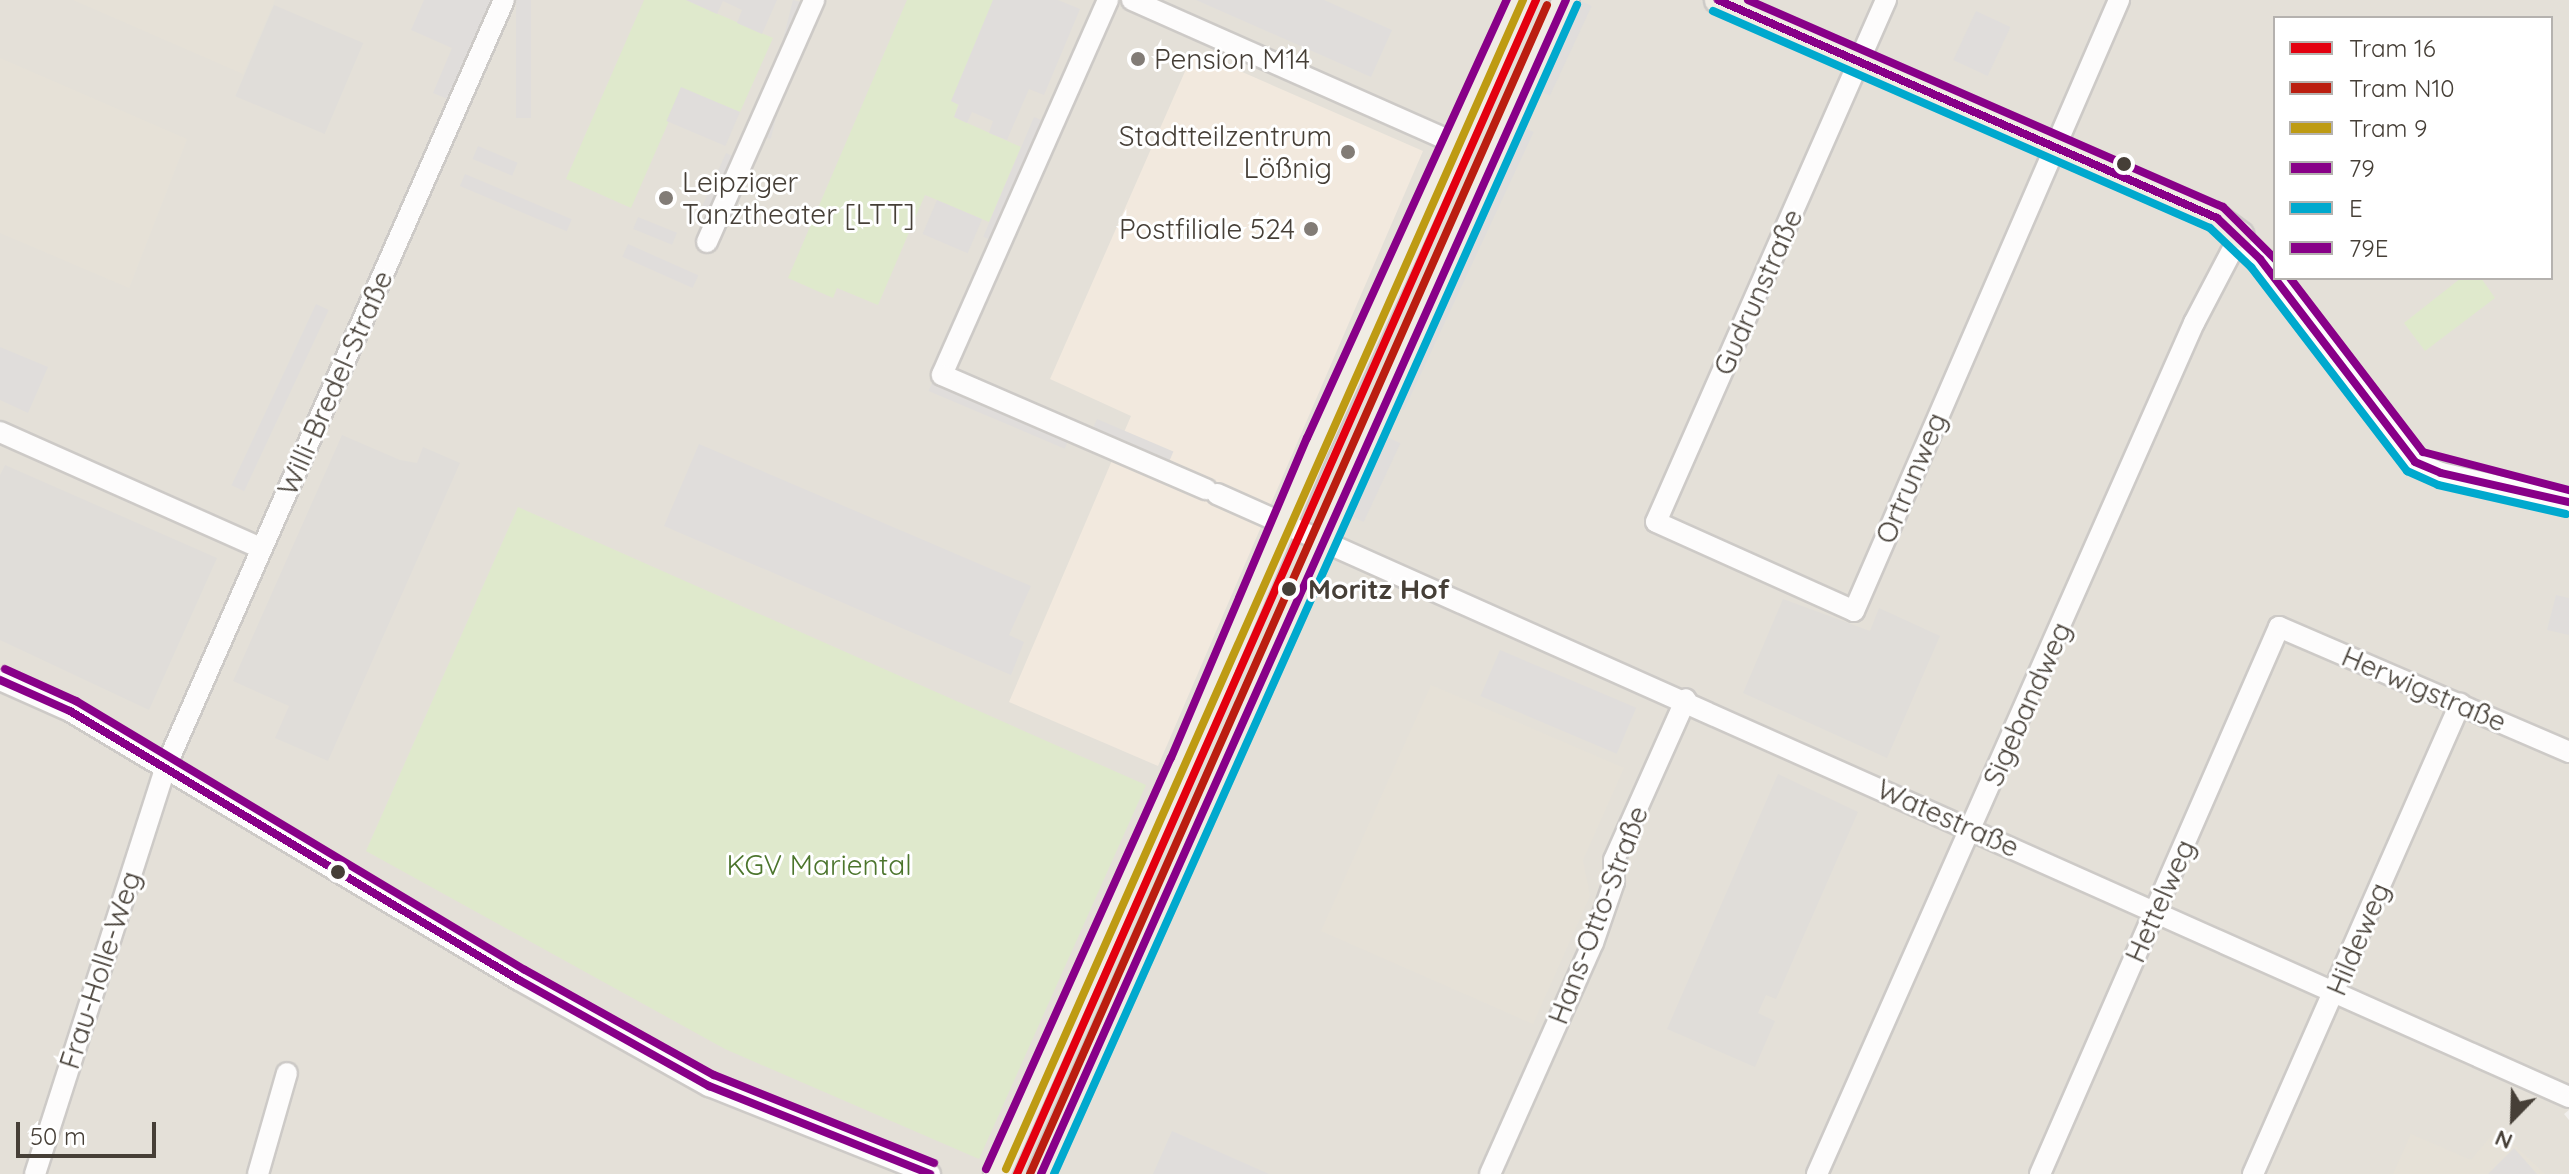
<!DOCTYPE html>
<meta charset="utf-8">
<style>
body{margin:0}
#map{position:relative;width:2569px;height:1174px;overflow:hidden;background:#f0eeeb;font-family:Quicksand,sans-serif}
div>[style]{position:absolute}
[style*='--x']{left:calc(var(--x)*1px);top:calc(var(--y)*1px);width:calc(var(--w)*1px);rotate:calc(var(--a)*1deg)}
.residential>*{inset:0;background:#e4e0d8}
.commercial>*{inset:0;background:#f2e9de}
.industrial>*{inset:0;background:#e0ddd9;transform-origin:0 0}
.education>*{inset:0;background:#e6e1d7}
.green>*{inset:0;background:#dfe9cc}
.parking>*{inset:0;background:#e0dddb;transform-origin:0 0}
.roads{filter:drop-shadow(2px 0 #cdcac7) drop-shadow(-2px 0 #cdcac7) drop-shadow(0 2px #cdcac7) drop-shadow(0 -2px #cdcac7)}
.minor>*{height:20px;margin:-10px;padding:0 10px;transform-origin:10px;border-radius:10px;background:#fdfcfc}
.major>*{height:26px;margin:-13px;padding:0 13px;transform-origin:13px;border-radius:13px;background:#f0ece4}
.bus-1>*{height:8px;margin:-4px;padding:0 4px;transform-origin:4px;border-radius:4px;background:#808}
.bus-2>*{height:8px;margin:-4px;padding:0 4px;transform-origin:4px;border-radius:4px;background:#00a9ce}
.bus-3>*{height:8px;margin:-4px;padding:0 4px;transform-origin:4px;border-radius:4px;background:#808}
.tram-1>*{height:8px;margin:-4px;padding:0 4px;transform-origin:4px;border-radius:4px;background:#e3000f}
.tram-2>*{height:8px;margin:-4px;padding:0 4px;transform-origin:4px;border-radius:4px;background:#bb1e10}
.tram-3>*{height:8px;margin:-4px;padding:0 4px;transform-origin:4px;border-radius:4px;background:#be9b13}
.dots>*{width:22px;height:22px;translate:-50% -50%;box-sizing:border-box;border:4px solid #fff;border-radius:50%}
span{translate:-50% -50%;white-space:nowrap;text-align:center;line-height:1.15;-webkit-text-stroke:6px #fff;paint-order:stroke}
.poi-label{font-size:28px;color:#463f37}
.left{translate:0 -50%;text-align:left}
.right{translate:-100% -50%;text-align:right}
.street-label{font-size:28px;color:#463f37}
.stop-label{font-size:28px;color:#463f37;font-weight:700}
.park-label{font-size:28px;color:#4c752d}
.legend{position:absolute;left:2273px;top:16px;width:280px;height:264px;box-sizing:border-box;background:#fff;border:2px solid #b5b2af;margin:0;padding:10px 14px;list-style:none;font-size:24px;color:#463f37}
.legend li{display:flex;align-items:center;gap:16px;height:40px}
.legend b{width:40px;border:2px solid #b5b2af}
.north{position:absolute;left:2473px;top:1078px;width:80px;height:80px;-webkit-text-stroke:6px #fff;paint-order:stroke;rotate:203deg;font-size:22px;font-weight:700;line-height:32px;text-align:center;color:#463f37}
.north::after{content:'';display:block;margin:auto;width:28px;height:36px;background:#463f37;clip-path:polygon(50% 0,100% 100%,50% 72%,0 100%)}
.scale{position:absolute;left:16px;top:1122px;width:140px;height:36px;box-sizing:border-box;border:4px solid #463f37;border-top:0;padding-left:10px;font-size:24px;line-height:28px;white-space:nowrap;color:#463f37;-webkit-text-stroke:6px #fff;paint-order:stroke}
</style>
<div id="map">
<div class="residential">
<div style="clip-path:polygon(evenodd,0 0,2569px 0,2569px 1110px,2564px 1114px,2569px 1120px,2569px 1174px,0 1174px,0 0,2275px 18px,2551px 18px,2551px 278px,2275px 278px,2275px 18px)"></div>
</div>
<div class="commercial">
<div style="clip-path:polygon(1194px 51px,1423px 151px,1158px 766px,1009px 702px,1131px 416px,1050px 379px)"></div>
</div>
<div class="industrial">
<div style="left:274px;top:5px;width:97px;height:99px;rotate:23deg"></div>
<div style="clip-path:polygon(342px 435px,400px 460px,417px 463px,423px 447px,460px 463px,328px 761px,275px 738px,289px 706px,233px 681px)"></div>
<div style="clip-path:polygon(5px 465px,217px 558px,149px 710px,0 640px,0 475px)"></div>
<div style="clip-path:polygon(1783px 599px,1870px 631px,1879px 608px,1940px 636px,1887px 758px,1743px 693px)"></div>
<div style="clip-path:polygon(1778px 774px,1858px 812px,1776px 999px,1766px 995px,1758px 1013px,1775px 1021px,1755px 1067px,1667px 1029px)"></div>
</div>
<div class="education">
<div style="clip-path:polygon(73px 0,275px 0,243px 74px)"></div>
<div style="clip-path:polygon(0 58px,187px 139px,129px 288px,0 233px)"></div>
<div style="clip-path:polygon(1431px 685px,1624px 768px,1583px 860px,1590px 896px,1533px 1024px,1321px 931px)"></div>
<div style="clip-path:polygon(2497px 1129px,2545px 1174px,2393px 1174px,2411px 1134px,2471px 1160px)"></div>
</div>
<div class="green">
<div style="clip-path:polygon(644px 0,686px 0,773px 38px,740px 112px,683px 89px,631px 208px,566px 179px)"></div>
<div style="clip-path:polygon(907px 0,993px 0,954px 117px,1021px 147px,989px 222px,925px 195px,878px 305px,837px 288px,833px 298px,788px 278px)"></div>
<div style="clip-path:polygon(2461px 278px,2481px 278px,2495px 298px,2425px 351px,2404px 323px)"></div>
<div style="clip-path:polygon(518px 507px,1146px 785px,979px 1159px,725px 1049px,366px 851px)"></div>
</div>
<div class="parking">
<div style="clip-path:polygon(424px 0,492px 0,450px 100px,433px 93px,452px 48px,411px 30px)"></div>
<div style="left:516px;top:0;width:15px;height:118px"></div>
<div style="clip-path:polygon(686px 0,777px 0,762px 34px,737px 23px,742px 10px,723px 1px,717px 14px)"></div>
<div style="left:793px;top:0;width:12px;height:140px;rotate:14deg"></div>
<div style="clip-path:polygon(993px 0,1058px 0,1080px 9px,1044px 95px,1029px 89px,1007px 140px,989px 133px,993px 121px,972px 112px,967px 123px,954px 117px,959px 105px,951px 101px)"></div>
<div style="clip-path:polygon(1196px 0,1324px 0,1392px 30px,1371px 77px)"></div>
<div style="left:1579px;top:0;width:14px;height:99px;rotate:25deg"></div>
<div style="left:1976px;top:11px;width:38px;height:54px;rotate:25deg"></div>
<div style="left:681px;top:87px;width:64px;height:37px;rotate:23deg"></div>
<div style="left:1034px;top:117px;width:13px;height:130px;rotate:23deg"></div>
<div style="left:1521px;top:126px;width:14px;height:307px;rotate:25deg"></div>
<div style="left:478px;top:146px;width:43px;height:14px;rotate:23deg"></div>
<div style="left:726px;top:153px;width:12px;height:66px;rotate:24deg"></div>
<div style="left:465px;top:174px;width:116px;height:13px;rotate:23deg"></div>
<div style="left:937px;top:200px;width:49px;height:37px;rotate:23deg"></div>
<div style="left:638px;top:217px;width:42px;height:13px;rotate:22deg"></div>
<div style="left:628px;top:244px;width:77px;height:14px;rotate:24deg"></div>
<div style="left:316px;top:304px;width:14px;height:200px;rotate:25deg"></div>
<div style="clip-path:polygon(0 347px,48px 367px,28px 413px,0 400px)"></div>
<div style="left:934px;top:378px;width:148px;height:14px;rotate:23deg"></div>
<div style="left:1097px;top:419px;width:83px;height:12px;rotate:23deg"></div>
<div style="left:1385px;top:436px;width:17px;height:87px;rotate:25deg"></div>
<div style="clip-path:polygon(699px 444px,1031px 586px,1009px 635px,1024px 642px,1011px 675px,664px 526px)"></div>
<div style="clip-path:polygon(2556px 595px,2569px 598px,2569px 635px,2547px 630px)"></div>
<div style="left:1500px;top:650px;width:148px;height:50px;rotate:23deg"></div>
<div style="clip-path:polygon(1172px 1131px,1269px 1174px,1153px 1174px)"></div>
<div style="clip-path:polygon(2514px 1148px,2537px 1174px,2488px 1174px)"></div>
</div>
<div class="roads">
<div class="minor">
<div style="--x:1108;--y:0;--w:410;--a:113.9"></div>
<div style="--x:942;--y:375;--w:288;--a:23.4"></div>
<div style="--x:1132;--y:0;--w:352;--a:23.9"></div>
<div style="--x:1886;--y:0;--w:570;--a:113.78"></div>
<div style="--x:1656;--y:522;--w:217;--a:24.2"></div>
<div style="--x:1854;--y:611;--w:666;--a:-66.55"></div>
<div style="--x:707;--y:242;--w:265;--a:-66.1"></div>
<div style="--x:0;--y:432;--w:286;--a:24"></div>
<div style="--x:1217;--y:494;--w:1480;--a:24.04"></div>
<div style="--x:0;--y:680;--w:77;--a:23.9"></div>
<div style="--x:70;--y:711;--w:523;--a:30.93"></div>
<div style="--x:519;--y:980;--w:218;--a:29.2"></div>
<div style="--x:709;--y:1086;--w:238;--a:21.7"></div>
<div style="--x:35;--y:1174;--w:429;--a:-72.2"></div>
<div style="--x:166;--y:766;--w:837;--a:-66.19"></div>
<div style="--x:258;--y:1174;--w:105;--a:-74"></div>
<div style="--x:1490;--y:1174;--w:253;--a:-66"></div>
<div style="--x:1593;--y:943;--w:65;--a:-71"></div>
<div style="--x:1614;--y:882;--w:22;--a:-90"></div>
<div style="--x:1614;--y:860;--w:176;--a:-65.9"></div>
<div style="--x:1817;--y:1174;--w:931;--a:-66.11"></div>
<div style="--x:2194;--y:323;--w:99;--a:-62.4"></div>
<div style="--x:2240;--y:235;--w:287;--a:52.4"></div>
<div style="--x:2415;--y:462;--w:28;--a:23"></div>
<div style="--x:2441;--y:473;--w:131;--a:12.8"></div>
<div style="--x:2040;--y:1174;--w:597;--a:-66.4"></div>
<div style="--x:2279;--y:627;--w:316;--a:23.3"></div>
<div style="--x:2253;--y:1174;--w:514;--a:-66.23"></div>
</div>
<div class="major">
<div style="--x:1718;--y:0;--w:545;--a:23.6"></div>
<div style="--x:2217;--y:218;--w:29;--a:36"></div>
<div style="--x:997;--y:1174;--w:451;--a:-65.8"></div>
<div style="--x:1182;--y:763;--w:348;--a:-67"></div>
<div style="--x:1318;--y:443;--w:487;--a:-65.5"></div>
<div style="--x:1041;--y:1174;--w:1286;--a:-65.91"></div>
</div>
</div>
<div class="bus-1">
<div style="--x:1718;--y:0;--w:545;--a:23.6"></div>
<div style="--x:2217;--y:218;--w:59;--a:43.6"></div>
<div style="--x:2260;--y:259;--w:255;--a:52.6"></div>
<div style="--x:2415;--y:462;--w:28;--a:23"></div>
<div style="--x:2441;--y:473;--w:131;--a:12.8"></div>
<div style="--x:0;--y:680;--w:77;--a:23.9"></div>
<div style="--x:70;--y:711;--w:523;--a:30.93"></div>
<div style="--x:519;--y:980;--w:218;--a:29.2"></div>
<div style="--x:709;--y:1086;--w:238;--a:21.7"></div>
<div style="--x:1041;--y:1174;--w:1286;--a:-65.91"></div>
</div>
<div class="bus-2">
<div style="--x:1713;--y:11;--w:542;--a:23.59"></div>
<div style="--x:2210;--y:228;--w:57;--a:43.6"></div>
<div style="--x:2251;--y:267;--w:257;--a:52.6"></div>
<div style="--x:2407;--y:471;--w:34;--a:24"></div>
<div style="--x:2438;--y:485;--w:131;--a:12.8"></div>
<div style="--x:1054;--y:1174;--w:1281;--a:-65.9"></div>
</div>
<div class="bus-3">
<div style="--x:1748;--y:0;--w:518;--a:23.55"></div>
<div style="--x:2223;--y:207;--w:74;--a:45"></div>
<div style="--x:2290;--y:278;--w:219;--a:52.6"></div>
<div style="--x:2423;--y:452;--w:151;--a:14.6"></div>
<div style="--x:5;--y:669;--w:78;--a:24.3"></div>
<div style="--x:76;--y:701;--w:523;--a:30.93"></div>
<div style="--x:525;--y:970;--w:216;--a:29.1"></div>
<div style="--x:714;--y:1075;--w:237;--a:21.8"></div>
<div style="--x:986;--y:1169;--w:451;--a:-65.8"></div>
<div style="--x:1171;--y:758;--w:348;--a:-67"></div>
<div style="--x:1307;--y:438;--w:482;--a:-65.5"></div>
</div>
<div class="tram-1">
<div style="--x:1017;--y:1174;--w:1284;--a:-66.15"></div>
</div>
<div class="tram-2">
<div style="--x:1030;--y:1174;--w:1278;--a:-66.14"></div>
</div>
<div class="tram-3">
<div style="--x:1006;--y:1169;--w:1278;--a:-66.14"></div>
</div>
<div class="dots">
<div style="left:1138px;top:59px;background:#827c76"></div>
<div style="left:1348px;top:152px;background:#827c76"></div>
<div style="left:2124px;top:164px;background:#463f37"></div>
<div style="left:666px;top:198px;background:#827c76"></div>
<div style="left:1311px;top:229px;background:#827c76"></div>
<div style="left:1289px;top:589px;background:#463f37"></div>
<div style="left:338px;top:872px;background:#463f37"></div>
</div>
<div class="poi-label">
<span class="left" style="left:1154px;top:59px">Pension M14</span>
<span class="right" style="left:1332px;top:152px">Stadtteilzentrum<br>Lößnig</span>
<span class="left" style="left:682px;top:198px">Leipziger<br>Tanztheater [LTT]</span>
<span class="right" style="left:1295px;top:229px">Postfiliale 524</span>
</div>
<div class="street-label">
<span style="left:1758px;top:292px;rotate:-66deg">Gudrunstraße</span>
<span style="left:335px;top:383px;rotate:-66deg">Willi-Bredel-Straße</span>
<span style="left:1911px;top:478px;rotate:-67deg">Ortrunweg</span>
<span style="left:2424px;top:689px;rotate:23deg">Herwigstraße</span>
<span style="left:2027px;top:704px;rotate:-66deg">Sigebandweg</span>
<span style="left:1948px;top:818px;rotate:24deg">Watestraße</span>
<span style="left:2160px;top:901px;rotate:-66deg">Hettelweg</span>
<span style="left:1598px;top:915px;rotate:-69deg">Hans-Otto-Straße</span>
<span style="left:2358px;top:939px;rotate:-67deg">Hildeweg</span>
<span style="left:100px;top:970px;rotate:-72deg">Frau-Holle-Weg</span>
</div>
<div class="stop-label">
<span class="left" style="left:1308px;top:589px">Moritz Hof</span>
</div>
<div class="park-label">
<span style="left:819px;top:865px">KGV Mariental</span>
</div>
<ul class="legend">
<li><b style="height:10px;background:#e3000f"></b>Tram 16</li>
<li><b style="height:10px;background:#bb1e10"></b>Tram N10</li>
<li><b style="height:10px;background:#be9b13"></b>Tram 9</li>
<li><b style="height:10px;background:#808"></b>79</li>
<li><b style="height:10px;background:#00a9ce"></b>E</li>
<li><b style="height:10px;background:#808"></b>79E</li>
</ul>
<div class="north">N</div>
<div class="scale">50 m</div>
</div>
